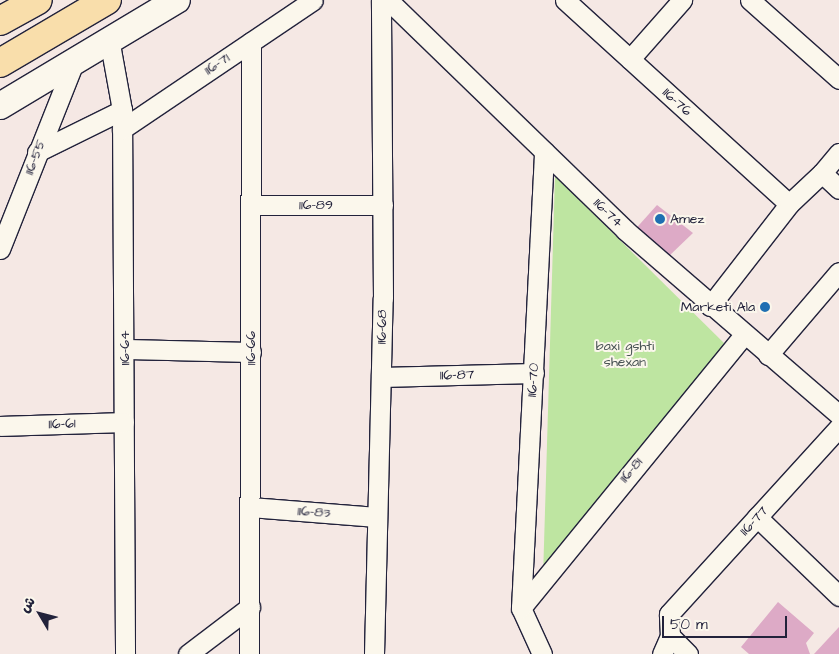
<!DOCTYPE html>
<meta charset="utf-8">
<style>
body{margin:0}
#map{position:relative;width:839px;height:654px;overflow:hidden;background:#f5e8e4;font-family:"Architects Daughter","Playpen Sans Arabic",sans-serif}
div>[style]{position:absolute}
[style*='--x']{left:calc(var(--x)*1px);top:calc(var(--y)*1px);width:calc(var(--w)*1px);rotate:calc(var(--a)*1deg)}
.green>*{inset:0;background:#bee5a1}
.building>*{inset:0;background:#ddaac6}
.roads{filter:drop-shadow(1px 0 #22223b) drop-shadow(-1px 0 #22223b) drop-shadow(0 1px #22223b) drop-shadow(0 -1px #22223b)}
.street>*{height:19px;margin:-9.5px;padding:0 9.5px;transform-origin:9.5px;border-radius:9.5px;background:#fbf7ec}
.secondary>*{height:26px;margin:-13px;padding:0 13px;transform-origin:13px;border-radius:13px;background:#fbf7ec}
.highway>*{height:28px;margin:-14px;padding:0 14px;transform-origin:14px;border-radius:14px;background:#f9deab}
.dots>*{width:14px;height:14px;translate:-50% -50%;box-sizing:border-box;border:2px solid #fbf7ec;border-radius:50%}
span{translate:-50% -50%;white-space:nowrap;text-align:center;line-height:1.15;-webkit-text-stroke:4px #fbf7ec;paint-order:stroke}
.street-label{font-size:14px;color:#22223b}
.poi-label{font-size:14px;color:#22223b}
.left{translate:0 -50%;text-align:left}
.right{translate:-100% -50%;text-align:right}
.park-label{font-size:14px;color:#495354}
.north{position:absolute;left:15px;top:589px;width:50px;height:50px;-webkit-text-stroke:4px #fbf7ec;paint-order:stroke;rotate:307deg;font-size:14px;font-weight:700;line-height:20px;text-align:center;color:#22223b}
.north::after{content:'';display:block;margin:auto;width:18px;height:22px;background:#22223b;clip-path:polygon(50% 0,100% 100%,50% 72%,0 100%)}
.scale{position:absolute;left:662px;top:616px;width:125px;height:22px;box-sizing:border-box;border:2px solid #22223b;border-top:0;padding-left:6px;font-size:15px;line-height:18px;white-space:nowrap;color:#22223b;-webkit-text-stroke:4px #fbf7ec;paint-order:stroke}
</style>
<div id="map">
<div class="green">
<div style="clip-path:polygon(555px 176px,728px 347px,543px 578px)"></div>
</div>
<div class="building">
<div style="clip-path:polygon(657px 205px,693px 233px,668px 257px,631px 234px)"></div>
<div style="clip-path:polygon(778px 602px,814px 633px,806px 643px,810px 654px,749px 654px,741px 647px)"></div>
<div style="clip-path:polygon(839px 627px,839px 654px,814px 654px)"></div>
</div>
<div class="roads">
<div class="street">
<div style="--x:388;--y:0;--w:330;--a:44.1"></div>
<div style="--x:625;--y:230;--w:283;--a:40.8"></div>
<div style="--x:565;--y:0;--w:303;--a:42.3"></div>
<div style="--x:750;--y:0;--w:119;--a:41.6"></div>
<div style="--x:110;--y:44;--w:67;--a:79.7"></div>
<div style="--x:122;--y:110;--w:544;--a:89.68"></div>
<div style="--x:630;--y:59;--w:79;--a:-48.6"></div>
<div style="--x:122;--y:129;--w:230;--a:-34"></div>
<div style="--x:37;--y:152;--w:95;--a:-26.3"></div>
<div style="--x:822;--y:173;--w:26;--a:-50"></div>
<div style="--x:250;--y:205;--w:133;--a:0"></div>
<div style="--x:0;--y:249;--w:198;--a:-68.4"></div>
<div style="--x:710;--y:306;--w:129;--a:-52.2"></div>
<div style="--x:789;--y:204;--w:45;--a:-43.2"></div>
<div style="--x:822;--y:173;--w:23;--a:43"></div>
<div style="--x:126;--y:349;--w:125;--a:1.4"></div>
<div style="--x:768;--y:355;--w:109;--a:-49.5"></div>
<div style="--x:381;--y:377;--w:153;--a:-1.5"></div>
<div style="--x:0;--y:426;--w:124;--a:-1.8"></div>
<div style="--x:250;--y:507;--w:127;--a:4.5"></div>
<div style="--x:757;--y:517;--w:114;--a:43.9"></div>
<div style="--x:521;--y:608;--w:353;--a:-50.8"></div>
<div style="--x:188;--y:654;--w:78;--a:-37.2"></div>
<div style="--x:249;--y:654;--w:612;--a:-89.81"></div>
<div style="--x:374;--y:654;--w:356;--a:-88.6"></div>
<div style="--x:383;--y:298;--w:298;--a:-90.4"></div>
<div style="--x:542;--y:654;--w:51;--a:-114.5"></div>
<div style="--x:521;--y:608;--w:457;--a:-87.1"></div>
<div style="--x:662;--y:654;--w:20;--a:-66"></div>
<div style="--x:688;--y:654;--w:25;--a:-135"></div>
<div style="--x:670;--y:636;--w:22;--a:-93"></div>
<div style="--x:669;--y:614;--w:253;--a:-47.7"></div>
</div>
<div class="secondary">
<div style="--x:0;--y:106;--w:206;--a:-30.9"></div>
</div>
<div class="highway">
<div style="--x:0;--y:21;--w:43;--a:-28.9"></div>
<div style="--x:0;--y:63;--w:124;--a:-30.5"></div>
</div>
</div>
<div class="dots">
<div style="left:660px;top:219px;background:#1f6fb2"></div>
<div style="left:765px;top:307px;background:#1f6fb2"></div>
</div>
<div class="street-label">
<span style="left:217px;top:64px;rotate:-34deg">116-71</span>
<span style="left:677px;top:102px;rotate:42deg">116-76</span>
<span style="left:35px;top:157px;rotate:-69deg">116-55</span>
<span style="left:316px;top:205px">116-89</span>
<span style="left:608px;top:213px;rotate:44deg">116-74</span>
<span style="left:382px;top:327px;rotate:-89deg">116-68</span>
<span style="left:125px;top:348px;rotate:-90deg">116-64</span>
<span style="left:251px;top:348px;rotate:-90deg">116-66</span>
<span style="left:457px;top:375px;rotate:-2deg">116-87</span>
<span style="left:533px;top:380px;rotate:-87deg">116-70</span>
<span style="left:62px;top:424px;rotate:-2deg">116-61</span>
<span style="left:631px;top:470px;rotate:-50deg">116-81</span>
<span style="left:314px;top:512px;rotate:4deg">116-83</span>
<span style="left:754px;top:521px;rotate:-48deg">116-77</span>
</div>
<div class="poi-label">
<span class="left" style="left:670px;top:219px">Amez</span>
<span class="right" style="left:755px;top:307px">Marketi Ala</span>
</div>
<div class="park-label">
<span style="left:625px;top:354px">baxi gshti<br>shexan</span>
</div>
<div class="north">ش</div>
<div class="scale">50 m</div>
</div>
